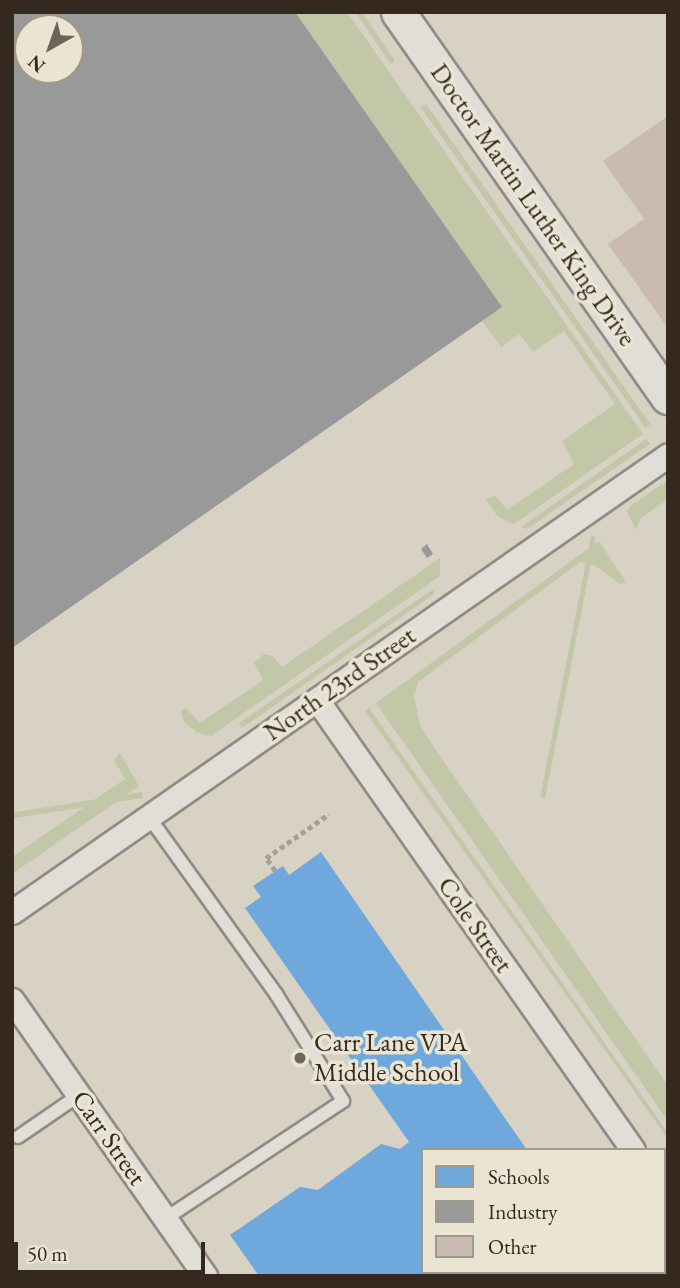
<!DOCTYPE html>
<style>
body{margin:0}
#map{position:relative;width:680px;height:1288px;overflow:hidden;background:#d7d2c4;font-family:"EB Garamond",serif}
div>[style]{position:absolute}
[style*='--x']{left:calc(var(--x)*1px);top:calc(var(--y)*1px);width:calc(var(--w)*1px);rotate:calc(var(--a)*1deg)}
.green>*{inset:0;background:#c2c7a8;transform-origin:0 0}
.schools>*{inset:0;background:#6fa8dc}
.industry>*{inset:0;background:#999}
.building>*{inset:0;background:#c9bbb1}
.path>*{height:4.5px;margin-top:-2.25px;transform-origin:0;background:repeating-linear-gradient(90deg,#a4a09a 0 5px,transparent 0 8.5px)}
.roads{filter:drop-shadow(2px 0 #918c83) drop-shadow(-2px 0 #918c83) drop-shadow(0 2px #918c83) drop-shadow(0 -2px #918c83)}
.lane>*{height:12px;margin:-6px;padding:0 6px;transform-origin:6px;border-radius:6px;background:#e1ded7}
.street>*{height:23px;margin:-11.5px;padding:0 11.5px;transform-origin:11.5px;border-radius:11.5px;background:#e1ded7}
.secondary>*{height:33px;margin:-16.5px;padding:0 16.5px;transform-origin:16.5px;border-radius:16.5px;background:#e1ded7}
.primary>*{height:37px;margin:-18.5px;padding:0 18.5px;transform-origin:18.5px;border-radius:18.5px;background:#dcd9d1}
.dots>*{width:19px;height:19px;translate:-50% -50%;box-sizing:border-box;border:4px solid #eae4d3;border-radius:50%}
span{translate:-50% -50%;white-space:nowrap;text-align:center;line-height:1.15;-webkit-text-stroke:7px #eae4d3;paint-order:stroke}
.street-label{font-size:26px;color:#35291f}
.poi-label{font-size:26px;color:#35291f}
.left{translate:0 -50%;text-align:left}
.frame{position:absolute;inset:0;border:14px solid #35291f;pointer-events:none}
.legend{position:absolute;left:421px;top:1148px;width:245px;height:126px;box-sizing:border-box;background:#eae4d3;border:2px solid #a2998b;margin:0;padding:9px 12px;list-style:none;font-size:21px;color:#35291f}
.legend li{display:flex;align-items:center;gap:14px;height:35px}
.legend b{width:35px;border:2px solid #a2998b}
.north{position:absolute;left:14px;top:14px;width:70px;height:70px;box-sizing:border-box;background:#eae4d3;border:2px solid #a2998b;border-radius:50%;rotate:220deg;font-size:19px;font-weight:700;line-height:28px;text-align:center;color:#35291f}
.north::after{content:'';display:block;margin:auto;width:24px;height:32px;background:#6e6459;clip-path:polygon(50% 0,100% 100%,50% 72%,0 100%)}
.scale{position:absolute;left:14px;top:1242px;width:191px;height:32px;box-sizing:border-box;border:4px solid #35291f;border-top:0;padding-left:9px;font-size:21px;line-height:24px;white-space:nowrap;color:#35291f;-webkit-text-stroke:5px #eae4d3;paint-order:stroke}
</style>
<div id="map">
<div class="green">
<div style="clip-path:polygon(295px 12px,347px 12px,643px 434px,514px 524px,497px 516px,486px 499px,496px 496px,507px 510px,574px 464px,562px 441px,615px 404px,564px 331px,533px 352px,520px 334px,501px 347px,482px 321px,501px 307px)"></div>
<div style="clip-path:polygon(355px 12px,362px 12px,395px 61px,391px 64px)"></div>
<div style="left:426px;top:104px;width:391px;height:6px;rotate:55deg"></div>
<div style="clip-path:polygon(646px 439px,650px 444px,527px 529px,521px 527px)"></div>
<div style="clip-path:polygon(668px 480px,668px 499px,640px 519px,636px 530px,627px 512px,629px 507px)"></div>
<div style="left:591px;top:536px;width:5px;height:266px;rotate:11deg"></div>
<div style="clip-path:polygon(599px 541px,626px 582px,620px 584px,594px 565px,580px 562px,418px 682px,414px 696px,420px 725px,429px 740px,668px 1086px,668px 1121px,376px 703px)"></div>
<div style="clip-path:polygon(440px 558px,440px 576px,211px 736px,196px 732px,183px 721px,181px 711px,186px 708px,200px 723px,263px 680px,254px 663px,264px 654px,273px 656px,282px 667px)"></div>
<div style="clip-path:polygon(435px 588px,434px 594px,242px 728px,239px 723px)"></div>
<div style="clip-path:polygon(369px 708px,668px 1133px,668px 1139px,365px 711px)"></div>
<div style="clip-path:polygon(120px 753px,139px 786px,12px 874px,12px 857px,125px 779px,114px 760px)"></div>
<div style="left:142px;top:792px;width:6px;height:158px;rotate:81deg"></div>
</div>
<div class="schools">
<div style="clip-path:polygon(321px 852px,527px 1150px,423px 1150px,423px 1272px,546px 1276px,259px 1276px,230px 1235px,300px 1187px,318px 1190px,381px 1144px,400px 1149px,409px 1142px,245px 908px,261px 897px,253px 886px,283px 866px,289px 875px)"></div>
</div>
<div class="industry">
<div style="clip-path:polygon(evenodd,12px 12px,295px 12px,502px 307px,12px 648px,12px 12px,28px 28px,70px 28px,70px 70px,28px 70px,28px 28px)"></div>
<div style="clip-path:polygon(427px 544px,433px 554px,427px 558px,421px 549px)"></div>
</div>
<div class="building">
<div style="clip-path:polygon(668px 116px,668px 328px,608px 244px,644px 219px,603px 161px)"></div>
</div>
<div class="path">
<div style="--x:275;--y:871;--w:16;--a:-125"></div>
<div style="--x:266;--y:858;--w:77;--a:-34.9"></div>
<div style="--x:586;--y:1272;--w:6;--a:45"></div>
</div>
<div class="roads">
<div class="lane">
<div style="--x:149;--y:817;--w:218;--a:54.3"></div>
<div style="--x:276;--y:994;--w:126;--a:57.9"></div>
<div style="--x:343;--y:1101;--w:214;--a:146.5"></div>
<div style="--x:18;--y:1137;--w:74;--a:-34.5"></div>
</div>
<div class="street">
<div style="--x:317;--y:700;--w:550;--a:54.92"></div>
<div style="--x:12;--y:912;--w:799;--a:-34.86"></div>
<div style="--x:12;--y:1000;--w:337;--a:55"></div>
<div style="--x:664;--y:1195;--w:6;--a:45"></div>
</div>
<div class="secondary">
<div style="--x:398;--y:12;--w:470;--a:55"></div>
</div>
<div class="primary">
<div style="--x:664;--y:1276;--w:6;--a:-51"></div>
</div>
</div>
<div class="dots">
<div style="left:300px;top:1058px;background:#6e6459"></div>
</div>
<div class="street-label">
<span style="left:533px;top:205px;rotate:55deg">Doctor Martin Luther King Drive</span>
<span style="left:340px;top:684px;rotate:-35deg">North 23rd Street</span>
<span style="left:475px;top:925px;rotate:55deg">Cole Street</span>
<span style="left:109px;top:1138px;rotate:55deg">Carr Street</span>
</div>
<div class="poi-label">
<span class="left" style="left:314px;top:1058px">Carr Lane VPA<br>Middle School</span>
</div>
<div class="frame"></div>
<ul class="legend">
<li><b style="height:19px;background:#6fa8dc"></b>Schools</li>
<li><b style="height:19px;background:#999"></b>Industry</li>
<li><b style="height:19px;background:#c9bbb1"></b>Other</li>
</ul>
<div class="north">N</div>
<div class="scale">50 m</div>
</div>
